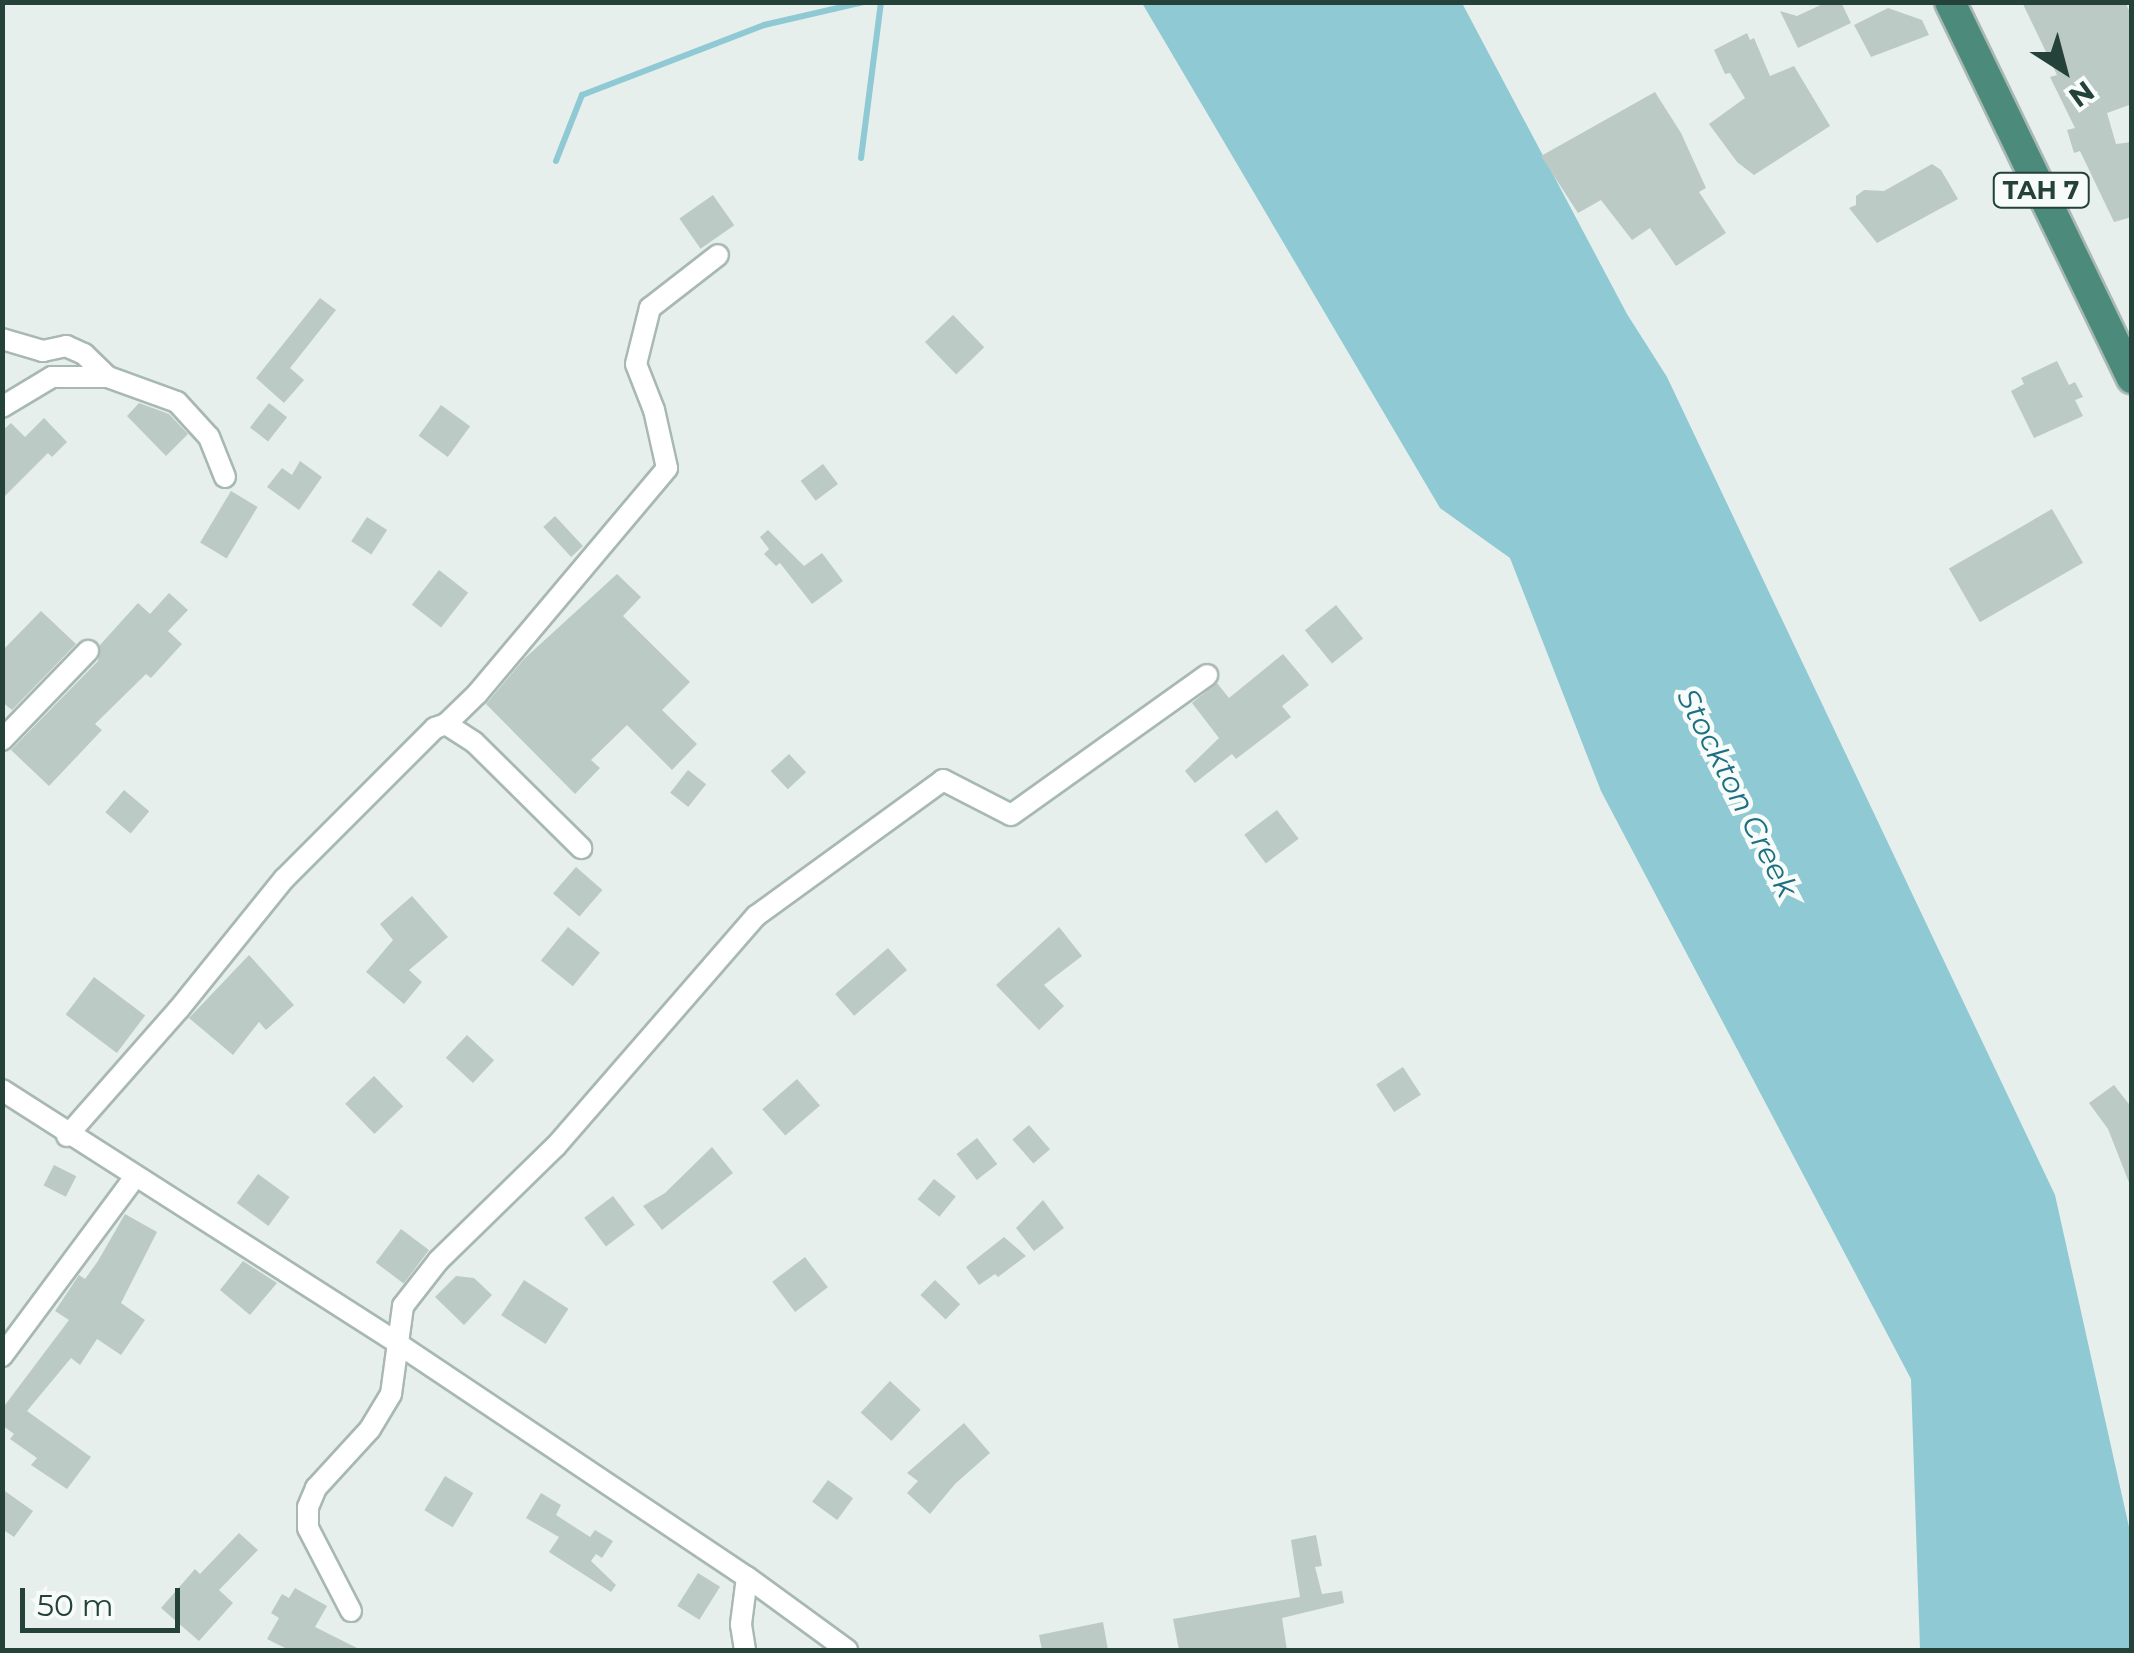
<!DOCTYPE html>
<style>
body{margin:0}
#map{position:relative;width:2134px;height:1653px;overflow:hidden;background:#e6efeb;font-family:Montserrat,sans-serif}
div>[style]{position:absolute}
[style*='--x']{left:calc(var(--x)*1px);top:calc(var(--y)*1px);width:calc(var(--w)*1px);rotate:calc(var(--a)*1deg)}
.water>*{inset:0;background:#8ec9d4}
.stream>*{height:6px;margin:-3px;padding:0 3px;transform-origin:3px;border-radius:3px;background:#8ec9d4}
.building>*{inset:0;background:#bbcac4;transform-origin:0 0}
.roads{filter:drop-shadow(2px 0 #a8b8b2) drop-shadow(-2px 0 #a8b8b2) drop-shadow(0 2px #a8b8b2) drop-shadow(0 -2px #a8b8b2)}
.minor>*{height:20px;margin:-10px;padding:0 10px;transform-origin:10px;border-radius:10px;background:#fff}
.trunk>*{height:30px;margin:-15px;padding:0 15px;transform-origin:15px;border-radius:15px;background:#4c8a7c}
span{translate:-50% -50%;white-space:nowrap;text-align:center;line-height:1.15;-webkit-text-stroke:9px #f7fbf9;paint-order:stroke}
.shield-label span{padding:2px 8px;background:#f7fbf9;border:2px solid;border-radius:8px;-webkit-text-stroke-width:0}
.shield-label{font-size:25px;color:#24423a;font-weight:700}
.water-label{font-size:30px;color:#1c6f80;font-style:italic}
.frame{position:absolute;inset:0;border:5px solid #24423a;pointer-events:none}
.north{position:absolute;left:2014px;top:20px;width:100px;height:100px;-webkit-text-stroke:8px #f7fbf9;paint-order:stroke;rotate:144deg;font-size:28px;font-weight:700;line-height:40px;text-align:center;color:#24423a}
.north::after{content:'';display:block;margin:auto;width:35px;height:45px;background:#24423a;clip-path:polygon(50% 0,100% 100%,50% 72%,0 100%)}
.scale{position:absolute;left:20px;top:1588px;width:160px;height:45px;box-sizing:border-box;border:5px solid #24423a;border-top:0;padding-left:12px;font-size:30px;line-height:35px;white-space:nowrap;color:#24423a;-webkit-text-stroke:8px #f7fbf9;paint-order:stroke}
</style>
<div id="map">
<div class="water">
<div style="clip-path:polygon(1142px 3px,1462px 3px,1627px 314px,1667px 377px,2055px 1195px,2131px 1536px,2131px 1650px,1920px 1650px,1911px 1379px,1601px 791px,1510px 558px,1440px 508px)"></div>
</div>
<div class="stream">
<div style="--x:861;--y:158;--w:157;--a:-82.7"></div>
<div style="--x:556;--y:161;--w:71;--a:-68.5"></div>
<div style="--x:582;--y:95;--w:195;--a:-21"></div>
<div style="--x:764;--y:25;--w:103;--a:-13"></div>
</div>
<div class="building">
<div style="clip-path:polygon(1827px 2px,1841px 2px,1851px 23px,1798px 48px,1780px 11px,1797px 16px)"></div>
<div style="clip-path:polygon(2022px 2px,2125px 2px,2132px 16px,2132px 104px,2107px 113px,2116px 144px,2132px 142px,2132px 217px,2114px 222px,2080px 151px,2074px 153px,2067px 130px,2075px 128px,2050px 77px,2057px 75px)"></div>
<div style="clip-path:polygon(1888px 8px,1922px 20px,1929px 35px,1871px 57px,1854px 25px)"></div>
<div style="clip-path:polygon(1747px 33px,1750px 40px,1754px 38px,1770px 76px,1794px 66px,1830px 126px,1754px 175px,1737px 162px,1709px 124px,1745px 98px,1730px 73px,1725px 74px,1714px 50px)"></div>
<div style="clip-path:polygon(1655px 92px,1681px 133px,1706px 188px,1699px 192px,1726px 233px,1676px 266px,1650px 228px,1632px 240px,1601px 200px,1578px 213px,1541px 156px)"></div>
<div style="clip-path:polygon(1932px 164px,1941px 170px,1958px 199px,1877px 243px,1849px 208px,1856px 205px,1856px 196px,1864px 190px,1884px 191px)"></div>
<div style="left:713px;top:195px;width:37px;height:41px;rotate:55deg"></div>
<div style="clip-path:polygon(320px 298px,336px 310px,290px 368px,304px 380px,284px 403px,256px 378px)"></div>
<div style="left:953px;top:315px;width:45px;height:39px;rotate:46deg"></div>
<div style="clip-path:polygon(2057px 361px,2069px 385px,2075px 382px,2083px 397px,2075px 400px,2083px 416px,2034px 438px,2011px 391px,2024px 384px,2021px 378px)"></div>
<div style="clip-path:polygon(139px 403px,169px 414px,188px 434px,166px 456px,127px 416px)"></div>
<div style="left:269px;top:403px;width:23px;height:31px;rotate:38deg"></div>
<div style="left:441px;top:405px;width:36px;height:38px;rotate:36deg"></div>
<div style="clip-path:polygon(44px 418px,67px 442px,52px 457px,48px 453px,2px 499px,2px 431px,11px 423px,25px 437px)"></div>
<div style="clip-path:polygon(300px 461px,322px 477px,299px 510px,267px 487px,282px 468px,292px 475px)"></div>
<div style="left:823px;top:464px;width:25px;height:28px;rotate:53deg"></div>
<div style="left:231px;top:491px;width:31px;height:60px;rotate:31deg"></div>
<div style="left:2052px;top:509px;width:62px;height:119px;rotate:60deg"></div>
<div style="left:555px;top:516px;width:41px;height:16px;rotate:47deg"></div>
<div style="left:367px;top:517px;width:24px;height:29px;rotate:33deg"></div>
<div style="clip-path:polygon(768px 530px,804px 566px,822px 553px,843px 581px,812px 604px,780px 563px,776px 566px,764px 554px,769px 549px,760px 537px)"></div>
<div style="left:439px;top:570px;width:37px;height:44px;rotate:38deg"></div>
<div style="clip-path:polygon(617px 574px,641px 597px,623px 616px,690px 682px,662px 710px,697px 744px,672px 770px,627px 725px,591px 760px,600px 768px,575px 794px,486px 704px,524px 659px)"></div>
<div style="clip-path:polygon(169px 593px,188px 610px,168px 631px,182px 644px,151px 678px,146px 674px,95px 724px,102px 730px,49px 786px,11px 750px,98px 661px,100px 645px,138px 603px,150px 614px)"></div>
<div style="left:1336px;top:605px;width:43px;height:40px;rotate:51deg"></div>
<div style="clip-path:polygon(41px 611px,76px 644px,12px 710px,2px 702px,2px 651px)"></div>
<div style="clip-path:polygon(1283px 654px,1309px 685px,1282px 706px,1291px 717px,1236px 759px,1232px 754px,1195px 783px,1185px 771px,1219px 738px,1192px 703px,1217px 683px,1229px 698px)"></div>
<div style="left:789px;top:754px;width:25px;height:25px;rotate:47deg"></div>
<div style="left:688px;top:770px;width:23px;height:29px;rotate:38deg"></div>
<div style="left:124px;top:790px;width:33px;height:29px;rotate:40deg"></div>
<div style="left:1277px;top:810px;width:36px;height:41px;rotate:53deg"></div>
<div style="left:576px;top:867px;width:35px;height:35px;rotate:41deg"></div>
<div style="clip-path:polygon(412px 896px,448px 937px,409px 970px,422px 982px,404px 1004px,366px 972px,393px 940px,380px 924px)"></div>
<div style="left:568px;top:927px;width:41px;height:43px;rotate:39deg"></div>
<div style="clip-path:polygon(1059px 927px,1082px 956px,1044px 985px,1064px 1006px,1039px 1030px,996px 985px)"></div>
<div style="left:888px;top:948px;width:29px;height:70px;rotate:49deg"></div>
<div style="clip-path:polygon(249px 955px,294px 1005px,266px 1030px,259px 1022px,233px 1055px,189px 1018px)"></div>
<div style="left:94px;top:977px;width:64px;height:47px;rotate:37deg"></div>
<div style="left:467px;top:1035px;width:37px;height:31px;rotate:43deg"></div>
<div style="left:1403px;top:1067px;width:33px;height:32px;rotate:57deg"></div>
<div style="left:374px;top:1076px;width:42px;height:40px;rotate:46deg"></div>
<div style="left:797px;top:1079px;width:35px;height:46px;rotate:49deg"></div>
<div style="clip-path:polygon(2114px 1085px,2132px 1108px,2130px 1185px,2108px 1129px,2089px 1103px)"></div>
<div style="left:1029px;top:1125px;width:32px;height:22px;rotate:49deg"></div>
<div style="left:977px;top:1138px;width:33px;height:26px;rotate:52deg"></div>
<div style="clip-path:polygon(712px 1147px,733px 1173px,662px 1230px,643px 1206px,665px 1193px)"></div>
<div style="left:54px;top:1165px;width:25px;height:23px;rotate:27deg"></div>
<div style="left:258px;top:1174px;width:39px;height:36px;rotate:36deg"></div>
<div style="left:934px;top:1179px;width:28px;height:26px;rotate:39deg"></div>
<div style="left:613px;top:1196px;width:36px;height:36px;rotate:53deg"></div>
<div style="clip-path:polygon(1043px 1200px,1064px 1228px,1034px 1251px,1016px 1228px)"></div>
<div style="clip-path:polygon(125px 1214px,157px 1232px,121px 1303px,145px 1320px,121px 1355px,97px 1339px,80px 1365px,71px 1358px,27px 1411px,91px 1457px,67px 1489px,31px 1465px,37px 1458px,10px 1439px,14px 1434px,2px 1425px,2px 1409px,69px 1320px,55px 1311px,79px 1275px,85px 1279px,98px 1261px)"></div>
<div style="left:401px;top:1229px;width:35px;height:42px;rotate:37deg"></div>
<div style="clip-path:polygon(1004px 1237px,1026px 1256px,998px 1277px,995px 1274px,979px 1285px,966px 1267px)"></div>
<div style="left:805px;top:1257px;width:38px;height:41px;rotate:53deg"></div>
<div style="clip-path:polygon(243px 1261px,277px 1283px,250px 1315px,220px 1290px)"></div>
<div style="clip-path:polygon(456px 1276px,474px 1278px,492px 1295px,464px 1325px,435px 1297px)"></div>
<div style="left:524px;top:1280px;width:53px;height:42px;rotate:33deg"></div>
<div style="left:935px;top:1280px;width:35px;height:21px;rotate:44deg"></div>
<div style="left:890px;top:1381px;width:42px;height:43px;rotate:43deg"></div>
<div style="clip-path:polygon(964px 1423px,990px 1453px,955px 1484px,930px 1514px,907px 1493px,918px 1481px,907px 1473px)"></div>
<div style="left:445px;top:1476px;width:33px;height:40px;rotate:31deg"></div>
<div style="left:828px;top:1480px;width:31px;height:27px;rotate:36deg"></div>
<div style="clip-path:polygon(2px 1489px,33px 1511px,14px 1537px,2px 1529px)"></div>
<div style="clip-path:polygon(541px 1493px,561px 1505px,556px 1515px,590px 1537px,595px 1530px,613px 1541px,602px 1558px,596px 1554px,591px 1561px,616px 1585px,611px 1592px,549px 1552px,559px 1537px,526px 1518px)"></div>
<div style="clip-path:polygon(239px 1533px,258px 1550px,219px 1590px,233px 1603px,199px 1641px,161px 1608px,195px 1569px,200px 1574px)"></div>
<div style="clip-path:polygon(1316px 1535px,1322px 1566px,1315px 1567px,1322px 1594px,1342px 1591px,1344px 1603px,1282px 1618px,1287px 1650px,1179px 1650px,1173px 1619px,1300px 1597px,1291px 1540px)"></div>
<div style="left:698px;top:1573px;width:26px;height:39px;rotate:32deg"></div>
<div style="clip-path:polygon(295px 1588px,327px 1606px,315px 1627px,361px 1650px,289px 1650px,267px 1639px,279px 1618px,271px 1613px,282px 1594px,289px 1598px)"></div>
<div style="clip-path:polygon(1103px 1622px,1108px 1650px,1042px 1650px,1039px 1635px)"></div>
</div>
<div class="roads">
<div class="minor">
<div style="--x:2;--y:339;--w:43;--a:16.3"></div>
<div style="--x:43;--y:351;--w:24;--a:-12"></div>
<div style="--x:66;--y:346;--w:20;--a:24"></div>
<div style="--x:84;--y:354;--w:33;--a:44"></div>
<div style="--x:108;--y:377;--w:73;--a:19.9"></div>
<div style="--x:177;--y:402;--w:47;--a:47.6"></div>
<div style="--x:209;--y:437;--w:43;--a:68.2"></div>
<div style="--x:2;--y:407;--w:58;--a:-31"></div>
<div style="--x:52;--y:377;--w:56;--a:0"></div>
<div style="--x:446;--y:724;--w:43;--a:-44.1"></div>
<div style="--x:477;--y:694;--w:295;--a:-49.9"></div>
<div style="--x:667;--y:468;--w:59;--a:-102.6"></div>
<div style="--x:654;--y:410;--w:49;--a:-111.4"></div>
<div style="--x:636;--y:364;--w:58;--a:-76"></div>
<div style="--x:650;--y:308;--w:86;--a:-37.9"></div>
<div style="--x:2;--y:740;--w:124;--a:-46"></div>
<div style="--x:2;--y:1090;--w:469;--a:32.6"></div>
<div style="--x:397;--y:1343;--w:421;--a:33.8"></div>
<div style="--x:747;--y:1577;--w:124;--a:36.1"></div>
<div style="--x:67;--y:1136;--w:169;--a:-48.6"></div>
<div style="--x:179;--y:1009;--w:167;--a:-51.1"></div>
<div style="--x:284;--y:879;--w:214;--a:-45"></div>
<div style="--x:435;--y:728;--w:12;--a:-20"></div>
<div style="--x:446;--y:724;--w:33;--a:33"></div>
<div style="--x:474;--y:742;--w:151;--a:44.7"></div>
<div style="--x:2;--y:1356;--w:222;--a:-53.4"></div>
<div style="--x:351;--y:1611;--w:93;--a:-117.4"></div>
<div style="--x:308;--y:1528;--w:21;--a:-90"></div>
<div style="--x:308;--y:1507;--w:21;--a:-67"></div>
<div style="--x:316;--y:1488;--w:80;--a:-47.5"></div>
<div style="--x:370;--y:1429;--w:41;--a:-59"></div>
<div style="--x:391;--y:1394;--w:89;--a:-82.2"></div>
<div style="--x:403;--y:1306;--w:57;--a:-52.1"></div>
<div style="--x:438;--y:1261;--w:165;--a:-44.3"></div>
<div style="--x:556;--y:1146;--w:305;--a:-49"></div>
<div style="--x:756;--y:916;--w:231;--a:-36"></div>
<div style="--x:943;--y:780;--w:76;--a:27.2"></div>
<div style="--x:1011;--y:815;--w:241;--a:-35.5"></div>
<div style="--x:745;--y:1650;--w:26;--a:-99"></div>
<div style="--x:741;--y:1624;--w:47;--a:-82.7"></div>
</div>
<div class="trunk">
<div style="--x:1950;--y:2;--w:418;--a:64.2"></div>
</div>
</div>
<div class="shield-label">
<span style="left:2041px;top:190px">TAH 7</span>
</div>
<div class="water-label">
<span style="left:1737px;top:793px;rotate:63deg">Stockton Creek</span>
</div>
<div class="frame"></div>
<div class="north">N</div>
<div class="scale">50 m</div>
</div>
